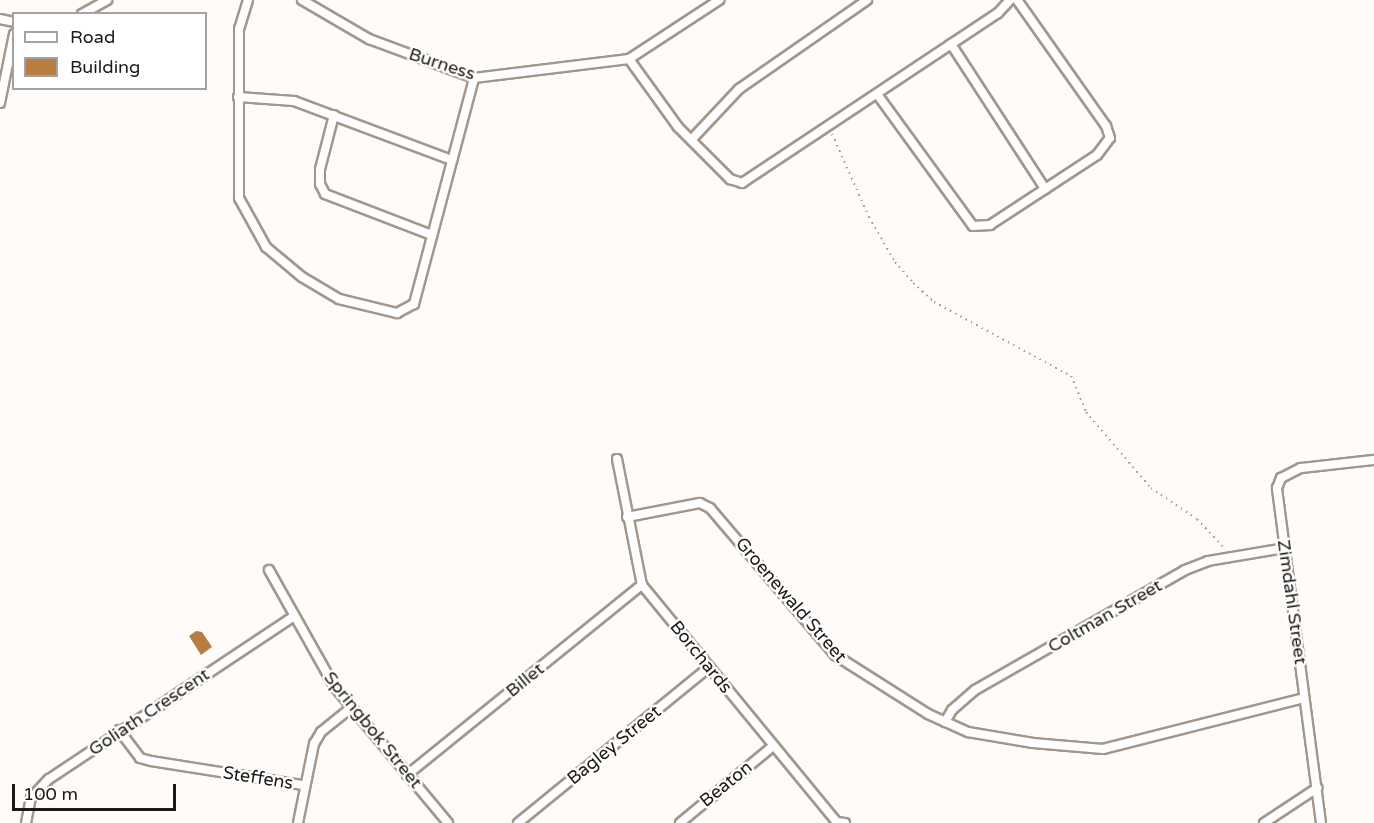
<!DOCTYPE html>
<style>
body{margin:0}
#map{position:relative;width:1374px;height:823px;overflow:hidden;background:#fefbf9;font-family:"Varela Round",sans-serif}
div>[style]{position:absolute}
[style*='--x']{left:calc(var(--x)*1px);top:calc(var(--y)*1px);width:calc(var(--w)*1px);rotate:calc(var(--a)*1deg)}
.building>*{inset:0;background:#b77d41}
.path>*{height:2px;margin-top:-1px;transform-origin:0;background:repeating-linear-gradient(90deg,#a29e9c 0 1.5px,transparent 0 6px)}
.roads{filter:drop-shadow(2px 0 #a2978d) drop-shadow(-2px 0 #a2978d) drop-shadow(0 2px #a2978d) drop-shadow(0 -2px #a2978d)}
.street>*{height:8px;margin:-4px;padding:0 4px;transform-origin:4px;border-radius:4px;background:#fff}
span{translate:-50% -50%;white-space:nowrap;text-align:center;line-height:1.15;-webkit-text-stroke:5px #fff;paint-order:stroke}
.street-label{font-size:18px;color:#1d1915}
.legend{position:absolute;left:12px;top:12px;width:195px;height:78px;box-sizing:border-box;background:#fff;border:2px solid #a5a3a1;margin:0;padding:8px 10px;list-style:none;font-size:18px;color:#1d1915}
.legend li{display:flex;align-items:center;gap:12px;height:30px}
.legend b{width:30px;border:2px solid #a5a3a1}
.scale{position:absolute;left:12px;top:784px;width:164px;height:27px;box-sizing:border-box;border:3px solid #1d1915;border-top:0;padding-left:8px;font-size:18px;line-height:21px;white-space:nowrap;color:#1d1915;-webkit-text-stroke:4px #fff;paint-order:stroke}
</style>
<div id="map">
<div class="building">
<div style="clip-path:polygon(196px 631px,202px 632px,212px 647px,201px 655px,189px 636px)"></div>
</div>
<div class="path">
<div style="--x:832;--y:134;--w:91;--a:66"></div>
<div style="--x:869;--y:217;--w:52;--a:60"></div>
<div style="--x:895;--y:262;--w:28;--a:49"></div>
<div style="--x:913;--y:283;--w:28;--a:42"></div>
<div style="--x:934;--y:302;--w:156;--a:28.4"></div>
<div style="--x:1071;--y:376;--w:39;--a:67"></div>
<div style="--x:1086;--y:412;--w:100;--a:49.5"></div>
<div style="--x:1151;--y:488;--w:55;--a:34"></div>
<div style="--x:1197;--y:519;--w:42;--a:46.9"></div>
</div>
<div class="roads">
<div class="street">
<div style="--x:248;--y:0;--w:30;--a:107"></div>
<div style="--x:239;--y:29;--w:169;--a:90"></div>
<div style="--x:239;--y:198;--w:56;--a:61.1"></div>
<div style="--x:266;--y:247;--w:47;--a:39.8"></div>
<div style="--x:302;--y:277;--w:43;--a:30.7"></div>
<div style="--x:339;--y:299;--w:60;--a:13.6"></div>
<div style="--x:397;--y:313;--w:19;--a:-28"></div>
<div style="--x:414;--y:304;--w:234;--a:-75.1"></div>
<div style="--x:302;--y:0;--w:78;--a:30.2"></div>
<div style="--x:369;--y:39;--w:112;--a:20.4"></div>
<div style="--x:474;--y:78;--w:156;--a:-7"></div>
<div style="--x:629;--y:59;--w:108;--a:-33.2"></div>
<div style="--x:82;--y:14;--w:29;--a:-29"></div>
<div style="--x:0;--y:19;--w:14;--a:12"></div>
<div style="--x:951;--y:44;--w:173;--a:57"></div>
<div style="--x:629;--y:59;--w:84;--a:54.2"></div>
<div style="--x:678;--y:127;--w:74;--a:45"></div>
<div style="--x:730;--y:179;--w:13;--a:18"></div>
<div style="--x:742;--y:183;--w:307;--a:-33.6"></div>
<div style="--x:998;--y:13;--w:18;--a:-47"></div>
<div style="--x:877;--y:94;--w:163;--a:54"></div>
<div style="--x:973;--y:226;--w:17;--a:-3"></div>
<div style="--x:990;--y:225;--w:128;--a:-33.2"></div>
<div style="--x:1097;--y:155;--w:21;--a:-53"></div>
<div style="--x:1110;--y:138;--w:13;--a:-108"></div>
<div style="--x:1106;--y:126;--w:154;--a:-125.2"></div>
<div style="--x:238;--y:97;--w:56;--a:4.1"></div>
<div style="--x:294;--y:101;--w:169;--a:20.5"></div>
<div style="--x:0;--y:103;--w:70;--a:-78.5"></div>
<div style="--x:334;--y:115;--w:56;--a:104.5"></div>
<div style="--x:320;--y:169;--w:15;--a:90"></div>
<div style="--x:320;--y:184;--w:11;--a:63"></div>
<div style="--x:325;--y:194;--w:115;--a:21"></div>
<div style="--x:692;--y:139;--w:69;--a:-46.8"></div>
<div style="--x:739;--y:89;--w:156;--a:-34.8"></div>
<div style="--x:617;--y:459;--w:128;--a:78.8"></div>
<div style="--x:642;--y:585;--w:307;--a:50.6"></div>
<div style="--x:837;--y:822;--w:8;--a:7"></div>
<div style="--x:627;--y:517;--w:74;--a:-10.9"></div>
<div style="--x:700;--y:503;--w:11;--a:27"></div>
<div style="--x:710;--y:508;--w:193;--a:49.6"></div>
<div style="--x:835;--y:655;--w:110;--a:32.4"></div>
<div style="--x:928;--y:714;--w:44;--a:24.2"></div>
<div style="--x:968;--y:732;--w:66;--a:9.6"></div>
<div style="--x:1033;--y:743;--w:70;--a:4.9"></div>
<div style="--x:1103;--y:749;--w:207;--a:-14.2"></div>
<div style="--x:269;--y:570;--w:133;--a:60.7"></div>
<div style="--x:334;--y:686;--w:178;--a:50.2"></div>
<div style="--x:945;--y:722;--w:14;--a:-60"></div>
<div style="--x:952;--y:710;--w:30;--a:-41"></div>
<div style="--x:975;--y:690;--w:242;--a:-29.7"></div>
<div style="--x:1185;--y:570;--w:25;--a:-21"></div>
<div style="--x:1208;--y:561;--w:78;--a:-9.6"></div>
<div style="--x:119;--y:730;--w:35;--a:53"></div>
<div style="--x:140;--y:758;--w:11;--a:15"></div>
<div style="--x:151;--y:761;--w:154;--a:9"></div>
<div style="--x:407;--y:775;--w:302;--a:-39"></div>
<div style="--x:26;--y:823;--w:25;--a:-79"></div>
<div style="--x:31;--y:798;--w:26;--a:-47"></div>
<div style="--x:49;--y:779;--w:293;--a:-33.6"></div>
<div style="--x:298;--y:823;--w:81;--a:-78.6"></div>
<div style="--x:314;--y:744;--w:14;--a:-60"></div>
<div style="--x:321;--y:732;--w:38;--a:-39"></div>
<div style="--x:518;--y:823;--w:247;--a:-39.2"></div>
<div style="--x:680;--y:823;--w:121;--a:-39.6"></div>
<div style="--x:1264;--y:823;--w:64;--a:-33.4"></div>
<div style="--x:1321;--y:823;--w:338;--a:-97.5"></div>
<div style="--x:1277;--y:488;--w:11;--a:-68"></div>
<div style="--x:1281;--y:478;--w:22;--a:-27"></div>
<div style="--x:1301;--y:468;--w:73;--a:-6.3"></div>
</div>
</div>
<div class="street-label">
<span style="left:442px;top:64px;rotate:18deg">Burness</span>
<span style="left:791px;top:600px;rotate:49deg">Groenewald Street</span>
<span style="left:1292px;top:602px;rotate:82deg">Zimdahl Street</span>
<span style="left:1105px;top:616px;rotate:-30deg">Coltman Street</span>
<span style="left:701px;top:657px;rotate:51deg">Borchards</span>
<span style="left:525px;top:680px;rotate:-39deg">Billet</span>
<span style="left:149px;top:712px;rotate:-34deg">Goliath Crescent</span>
<span style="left:373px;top:730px;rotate:51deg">Springbok Street</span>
<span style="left:614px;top:745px;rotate:-39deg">Bagley Street</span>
<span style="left:258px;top:778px;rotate:9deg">Steffens</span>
<span style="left:726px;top:784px;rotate:-39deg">Beaton</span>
</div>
<ul class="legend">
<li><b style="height:8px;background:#fff"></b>Road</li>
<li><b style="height:16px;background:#b77d41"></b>Building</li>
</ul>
<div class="scale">100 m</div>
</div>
